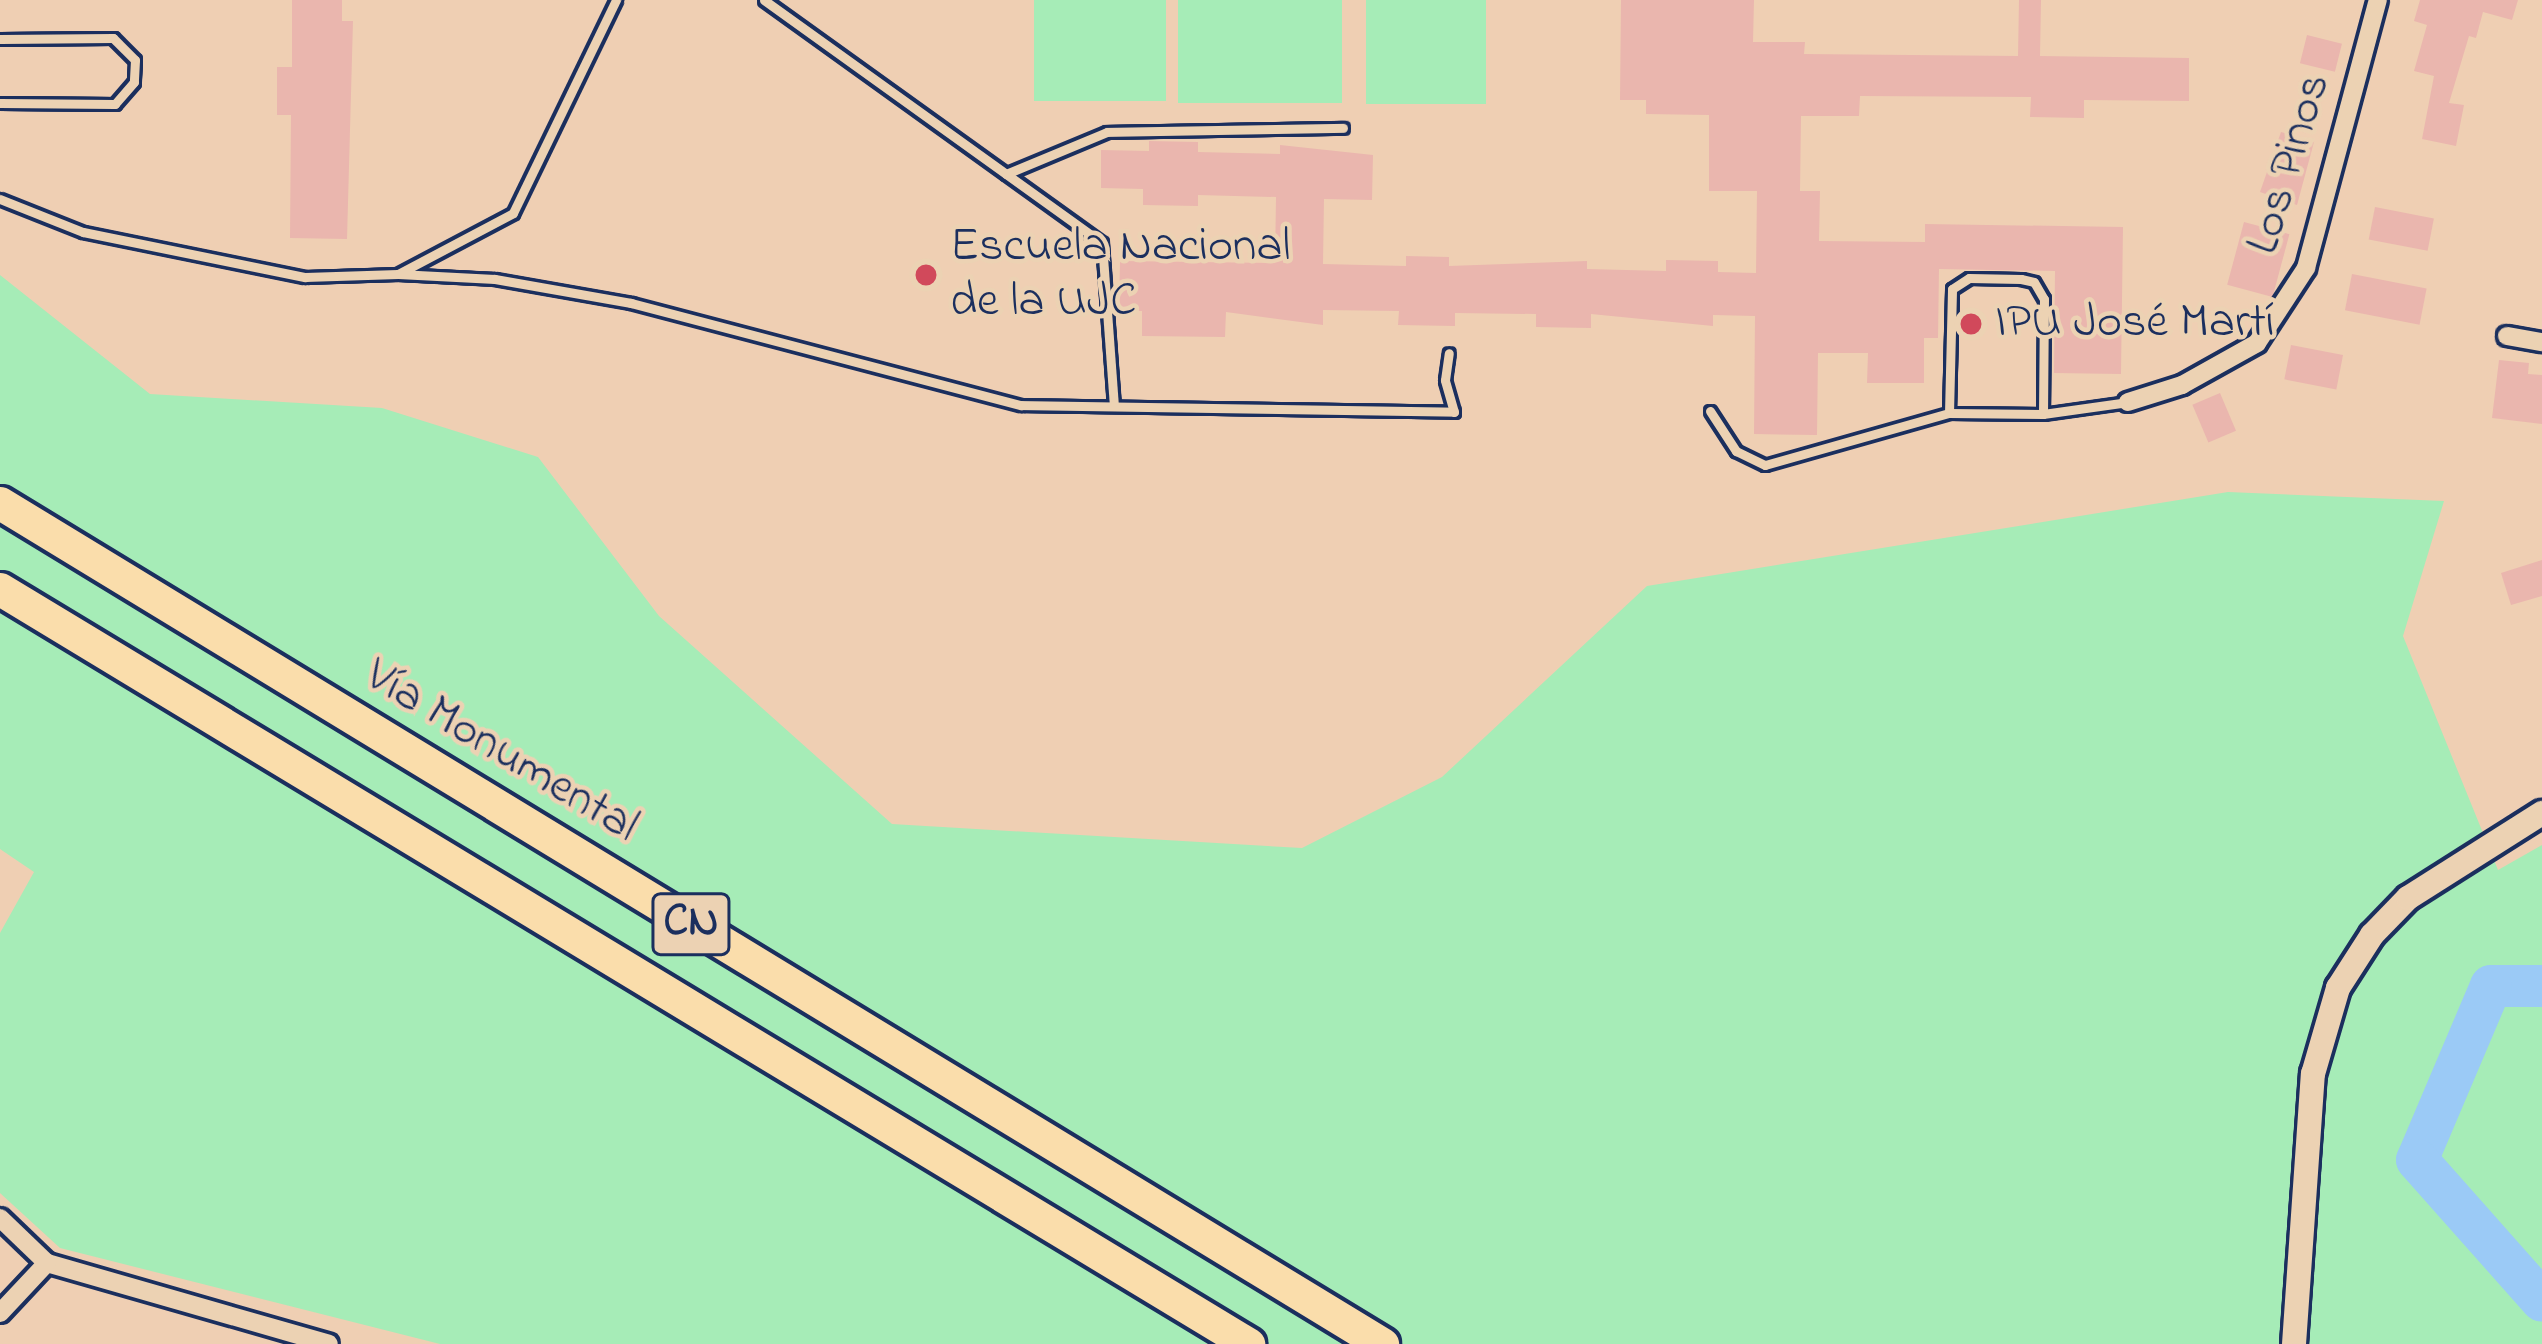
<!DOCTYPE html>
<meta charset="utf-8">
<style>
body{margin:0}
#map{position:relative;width:2542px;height:1344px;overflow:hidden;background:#efcfb3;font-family:"Indie Flower",sans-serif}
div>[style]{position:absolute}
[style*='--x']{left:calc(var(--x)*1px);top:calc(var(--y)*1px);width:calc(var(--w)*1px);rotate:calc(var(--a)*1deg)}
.green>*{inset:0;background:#a6ecb7;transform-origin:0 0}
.river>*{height:42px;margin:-21px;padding:0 21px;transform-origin:21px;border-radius:21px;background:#9bcaf6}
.building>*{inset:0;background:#eab6ae;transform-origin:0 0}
.roads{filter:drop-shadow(3px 0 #1b2f5e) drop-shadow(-3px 0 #1b2f5e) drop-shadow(0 3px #1b2f5e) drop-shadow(0 -3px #1b2f5e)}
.service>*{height:9px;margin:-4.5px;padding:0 4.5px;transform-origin:4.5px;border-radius:4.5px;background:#ecd2b3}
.minor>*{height:18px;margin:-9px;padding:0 9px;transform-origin:9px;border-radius:9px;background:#ecd2b3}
.secondary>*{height:24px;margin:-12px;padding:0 12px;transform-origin:12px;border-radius:12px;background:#ecd2b3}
.motorway>*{height:33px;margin:-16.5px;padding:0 16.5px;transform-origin:16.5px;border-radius:16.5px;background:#faddab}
.dots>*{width:33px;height:33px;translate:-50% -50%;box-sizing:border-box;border:6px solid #ecd2b3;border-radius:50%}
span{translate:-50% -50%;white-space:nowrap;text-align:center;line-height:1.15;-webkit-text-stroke:9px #ecd2b3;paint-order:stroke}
.shield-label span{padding:3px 9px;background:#ecd2b3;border:3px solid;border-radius:9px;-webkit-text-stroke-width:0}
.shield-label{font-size:45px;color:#1b2f5e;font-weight:700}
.street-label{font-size:48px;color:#1b2f5e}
.poi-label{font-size:48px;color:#1b2f5e}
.left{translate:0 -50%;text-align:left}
</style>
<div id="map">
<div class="green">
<div style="left:1034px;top:0;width:132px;height:101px"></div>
<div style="left:1178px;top:0;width:164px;height:103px"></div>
<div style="left:1366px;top:0;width:120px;height:104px"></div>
<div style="clip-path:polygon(0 275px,150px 394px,382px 408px,538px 457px,659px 616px,892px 824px,1302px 848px,1442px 777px,1647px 586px,2228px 492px,2444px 501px,2403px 636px,2498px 870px,2542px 845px,2542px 1344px,440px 1344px,60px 1248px,0 1193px,0 933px,34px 872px,0 849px)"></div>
</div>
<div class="river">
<div style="--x:2542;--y:986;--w:51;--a:180"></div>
<div style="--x:2491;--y:986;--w:189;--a:113"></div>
<div style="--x:2417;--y:1160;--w:188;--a:48.4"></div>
</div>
<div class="building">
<div style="clip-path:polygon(292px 0,342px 0,342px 21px,353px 21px,347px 239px,290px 238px,291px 115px,277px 115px,277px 67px,292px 67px)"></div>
<div style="clip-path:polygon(1621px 0,1754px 0,1753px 42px,1805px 42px,1804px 54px,2018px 56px,2019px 0,2041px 0,2040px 56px,2189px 58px,2189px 101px,2084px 100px,2084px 118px,2030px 117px,2031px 97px,1860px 96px,1859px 116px,1801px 116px,1800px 191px,1820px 191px,1819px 241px,1925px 242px,1925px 224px,2123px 227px,2121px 374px,2054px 373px,2055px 271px,1939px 269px,1938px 338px,1924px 338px,1924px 383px,1867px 383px,1868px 353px,1818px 353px,1817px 435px,1754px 434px,1755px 316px,1713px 315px,1713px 326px,1591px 314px,1591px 328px,1536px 327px,1536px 314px,1455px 313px,1455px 326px,1398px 325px,1399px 311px,1323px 310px,1323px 325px,1226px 312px,1225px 337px,1142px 336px,1142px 311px,1119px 311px,1120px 261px,1275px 263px,1276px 197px,1198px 195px,1198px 206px,1143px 205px,1143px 189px,1101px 188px,1101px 150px,1149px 151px,1149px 141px,1198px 142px,1198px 152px,1280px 154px,1280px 145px,1373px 155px,1372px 200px,1324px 199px,1323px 264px,1406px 266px,1406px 256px,1449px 257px,1449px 266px,1587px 261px,1587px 269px,1666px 271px,1666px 260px,1718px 261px,1718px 272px,1756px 273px,1757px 191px,1709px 191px,1709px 115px,1646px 114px,1646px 100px,1620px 100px)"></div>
<div style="clip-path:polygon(2420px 0,2518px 0,2512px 20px,2483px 12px,2476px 38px,2469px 36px,2449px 103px,2464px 105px,2456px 146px,2422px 139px,2434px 76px,2414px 71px,2427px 25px,2414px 21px)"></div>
<div style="left:2307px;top:35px;width:36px;height:29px;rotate:14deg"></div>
<div style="clip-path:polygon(2281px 132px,2314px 142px,2297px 205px,2260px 192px)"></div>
<div style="left:2375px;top:207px;width:60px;height:33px;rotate:11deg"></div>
<div style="left:2244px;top:222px;width:47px;height:65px;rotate:15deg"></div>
<div style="left:2352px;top:274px;width:76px;height:37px;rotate:11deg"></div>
<div style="left:2291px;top:345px;width:53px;height:35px;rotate:11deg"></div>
<div style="clip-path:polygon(2499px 360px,2529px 363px,2528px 374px,2542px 375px,2542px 424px,2492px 418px)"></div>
<div style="left:2220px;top:393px;width:41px;height:30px;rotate:67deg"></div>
<div style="clip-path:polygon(2542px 560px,2542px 596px,2511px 605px,2501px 573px)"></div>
</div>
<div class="roads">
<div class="service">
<div style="--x:764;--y:0;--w:416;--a:35.7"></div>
<div style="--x:1102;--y:243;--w:162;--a:85.8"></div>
<div style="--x:0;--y:39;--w:113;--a:-0.5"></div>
<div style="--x:113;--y:38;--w:31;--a:45"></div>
<div style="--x:135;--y:60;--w:22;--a:93"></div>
<div style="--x:134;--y:82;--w:29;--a:131"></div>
<div style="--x:115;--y:104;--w:115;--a:-179.5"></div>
<div style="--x:1006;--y:174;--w:109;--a:-22.6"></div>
<div style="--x:1107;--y:132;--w:236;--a:-1"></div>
<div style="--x:0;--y:199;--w:89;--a:21.7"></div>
<div style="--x:83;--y:232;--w:227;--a:11.5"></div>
<div style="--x:305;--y:277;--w:93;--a:-1.8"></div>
<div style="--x:398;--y:274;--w:130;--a:-27.9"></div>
<div style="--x:513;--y:213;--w:237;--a:-64.2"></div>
<div style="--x:398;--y:274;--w:97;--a:3"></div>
<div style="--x:495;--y:279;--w:138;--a:10"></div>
<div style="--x:631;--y:303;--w:403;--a:14.7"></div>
<div style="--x:1021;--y:405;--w:433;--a:0.9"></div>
<div style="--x:1454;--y:412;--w:33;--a:-106"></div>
<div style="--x:1445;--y:380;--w:27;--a:-82"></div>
<div style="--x:1710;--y:411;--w:48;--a:57"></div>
<div style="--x:1736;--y:451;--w:32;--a:26"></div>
<div style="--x:1765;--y:465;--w:191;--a:-15.8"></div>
<div style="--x:1949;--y:413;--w:94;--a:0.6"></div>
<div style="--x:2043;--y:414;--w:86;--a:-8"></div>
<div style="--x:1949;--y:413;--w:124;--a:-88.6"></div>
<div style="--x:1952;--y:289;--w:20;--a:-33"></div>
<div style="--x:1969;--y:278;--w:52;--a:1.1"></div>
<div style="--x:2021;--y:279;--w:13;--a:13"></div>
<div style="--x:2034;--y:282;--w:20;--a:60"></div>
<div style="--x:2044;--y:299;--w:115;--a:90.5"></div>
</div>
<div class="minor">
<div style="--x:2507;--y:336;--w:36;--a:10"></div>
<div style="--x:2128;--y:402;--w:57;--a:-17.5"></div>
<div style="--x:2182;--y:385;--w:86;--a:-29.2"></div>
<div style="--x:2257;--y:343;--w:90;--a:-56.8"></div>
<div style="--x:2306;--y:268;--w:278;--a:-75"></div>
<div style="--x:0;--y:1218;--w:65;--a:43.8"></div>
<div style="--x:47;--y:1263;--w:293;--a:16"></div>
<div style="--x:0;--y:1313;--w:69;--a:-46.8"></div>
</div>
<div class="secondary">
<div style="--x:2294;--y:1344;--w:271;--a:-86"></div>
<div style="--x:2313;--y:1074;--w:90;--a:-73.8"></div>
<div style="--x:2338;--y:988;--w:63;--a:-57.3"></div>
<div style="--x:2372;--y:935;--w:52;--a:-45.8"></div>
<div style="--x:2408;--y:898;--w:159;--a:-32.4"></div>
</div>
<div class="motorway">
<div style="--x:0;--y:503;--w:1618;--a:31.32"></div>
<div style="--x:0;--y:589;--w:1459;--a:31.17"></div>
</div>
</div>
<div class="dots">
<div style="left:926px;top:275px;background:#d1495b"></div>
<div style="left:1971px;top:324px;background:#d1495b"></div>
</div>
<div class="shield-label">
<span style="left:691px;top:924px">CN</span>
</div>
<div class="street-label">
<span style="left:2290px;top:164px;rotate:-73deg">Los Pinos</span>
<span style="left:501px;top:752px;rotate:31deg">Vía Monumental</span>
</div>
<div class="poi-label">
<span class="left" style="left:950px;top:275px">Escuela Nacional<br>de la UJC</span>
<span class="left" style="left:1995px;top:324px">IPU José Martí</span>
</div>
</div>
